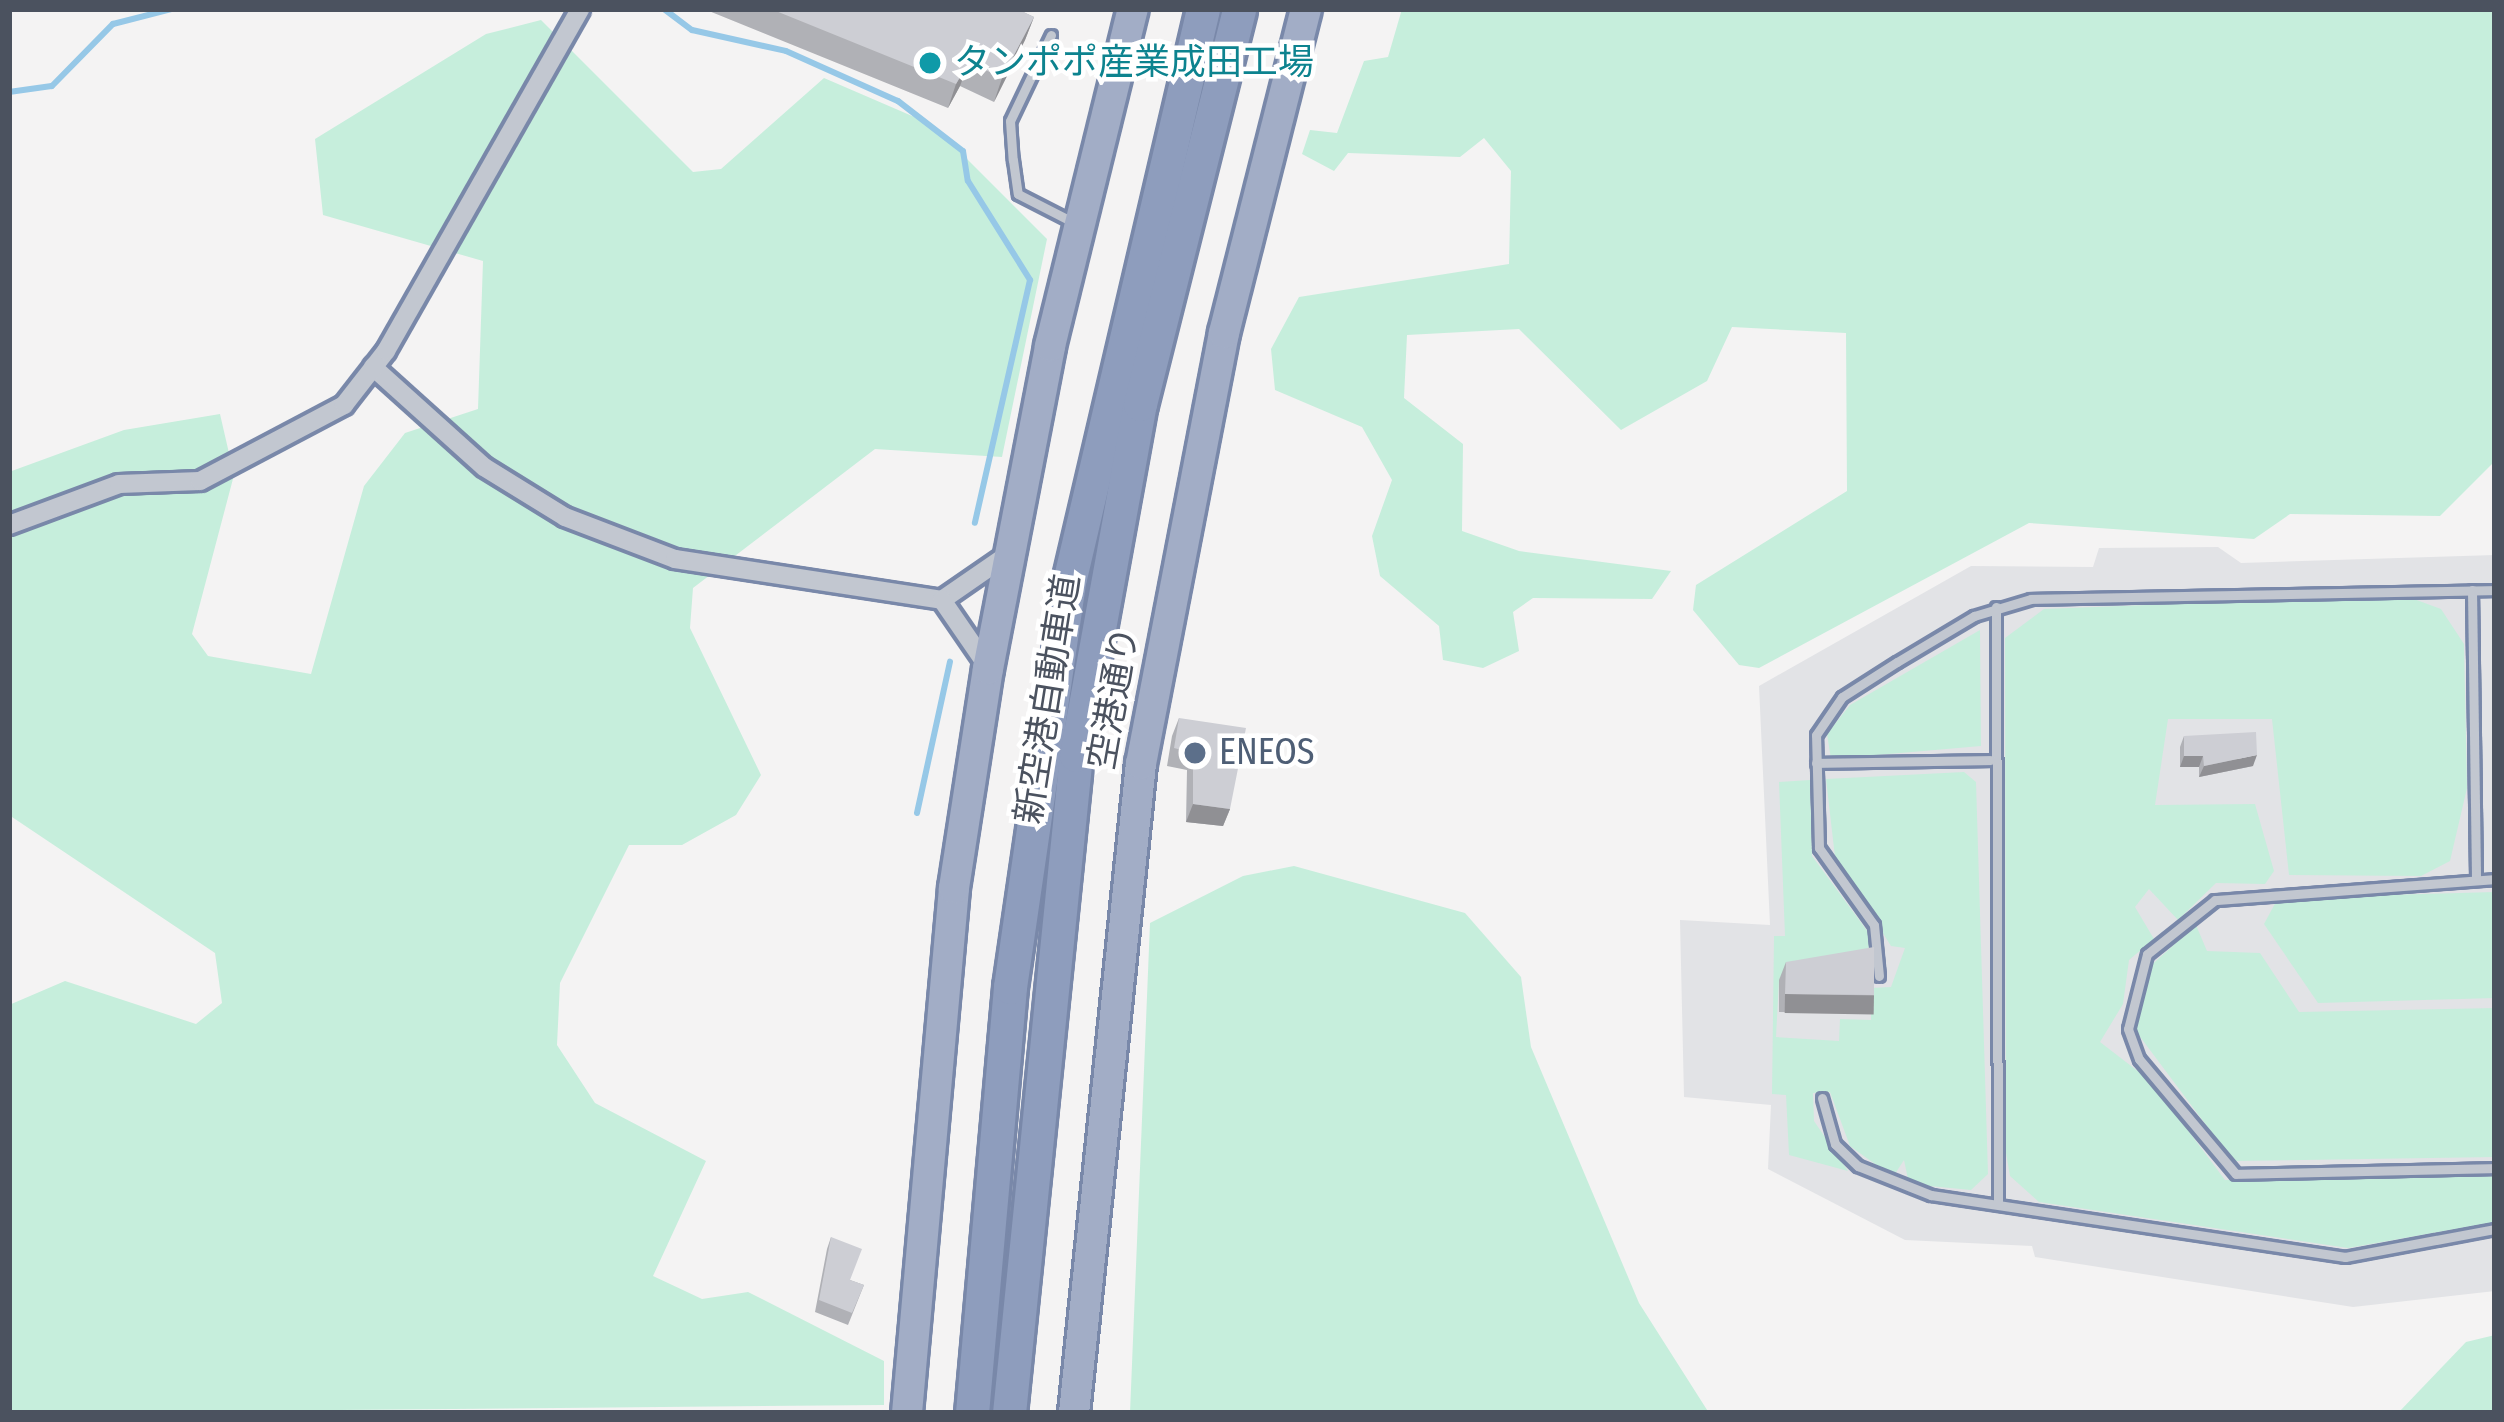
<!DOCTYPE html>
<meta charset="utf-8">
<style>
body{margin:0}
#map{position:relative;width:2504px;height:1422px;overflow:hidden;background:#f4f3f3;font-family:"Fira Sans Condensed","Noto Sans JP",sans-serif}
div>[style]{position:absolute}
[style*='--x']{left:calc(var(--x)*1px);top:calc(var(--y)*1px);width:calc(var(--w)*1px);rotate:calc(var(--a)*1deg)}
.airport>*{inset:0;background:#e2e3e6}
.green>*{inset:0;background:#c6eedc}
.stream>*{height:6px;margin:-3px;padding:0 3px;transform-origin:3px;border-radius:3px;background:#96c8e7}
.roads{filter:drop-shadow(3px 0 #7988a9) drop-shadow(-3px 0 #7988a9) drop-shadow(0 3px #7988a9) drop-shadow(0 -3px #7988a9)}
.service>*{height:9px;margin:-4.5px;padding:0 4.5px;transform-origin:4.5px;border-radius:4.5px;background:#c2c7d0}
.minor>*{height:18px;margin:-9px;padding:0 9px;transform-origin:9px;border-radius:9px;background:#c2c7d0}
.trunk>*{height:30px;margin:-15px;padding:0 15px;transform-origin:15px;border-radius:15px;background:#a2adc6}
.motorway>*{height:33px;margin:-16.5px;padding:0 16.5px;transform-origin:16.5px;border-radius:16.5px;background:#8e9dbd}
.wall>*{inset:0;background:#b0b1b6}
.shaded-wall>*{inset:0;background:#909094;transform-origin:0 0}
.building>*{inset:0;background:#cdced4}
.dots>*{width:33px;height:33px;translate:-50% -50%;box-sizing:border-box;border:6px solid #fff;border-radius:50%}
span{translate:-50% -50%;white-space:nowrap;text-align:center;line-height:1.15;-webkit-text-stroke:9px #fff;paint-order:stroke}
.culture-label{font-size:36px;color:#0d838f}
.left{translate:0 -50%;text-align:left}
.street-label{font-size:36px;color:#4b525f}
.service-label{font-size:36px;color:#4e5e75}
.frame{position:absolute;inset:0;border:12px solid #4b525f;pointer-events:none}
</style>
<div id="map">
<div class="airport">
<div style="clip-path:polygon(2218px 547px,2241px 563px,2495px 555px,2495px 1291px,2353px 1307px,2035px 1257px,2032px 1246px,1905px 1240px,1768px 1169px,1771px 1105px,1684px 1097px,1680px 920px,1770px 925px,1759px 686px,1971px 566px,2093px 567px,2099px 548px)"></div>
</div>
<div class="green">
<div style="clip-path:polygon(1402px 9px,2495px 9px,2495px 461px,2440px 516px,2290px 514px,2254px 539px,2029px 523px,1759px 668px,1739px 665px,1693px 610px,1696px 585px,1847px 491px,1846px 333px,1732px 327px,1707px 381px,1621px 430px,1519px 329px,1407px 335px,1404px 398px,1463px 444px,1462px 531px,1519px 551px,1671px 571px,1652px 599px,1533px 598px,1513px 612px,1519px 651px,1483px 668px,1443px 660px,1439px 626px,1380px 576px,1372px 536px,1392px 480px,1362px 427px,1275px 390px,1271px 349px,1299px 297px,1509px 264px,1511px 171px,1484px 138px,1460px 157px,1348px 153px,1334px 171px,1302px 154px,1310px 130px,1337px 133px,1364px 61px,1388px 57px)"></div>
<div style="clip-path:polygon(541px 20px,693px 172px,721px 169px,824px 78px,933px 125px,1047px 239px,1002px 457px,875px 449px,693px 588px,690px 628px,761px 775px,736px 815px,682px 845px,629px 845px,560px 983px,557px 1045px,595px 1103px,706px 1161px,653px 1276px,702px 1299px,748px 1292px,884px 1361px,884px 1405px,9px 1413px,9px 1005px,65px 981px,196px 1024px,222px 1003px,215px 953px,9px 815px,9px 472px,124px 430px,220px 414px,234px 475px,192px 634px,208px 656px,311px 674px,364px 486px,405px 433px,478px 409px,483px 261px,323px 215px,315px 139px,486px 34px)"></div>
<div style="clip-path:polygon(2403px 595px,2441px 609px,2464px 644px,2467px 788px,2450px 861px,2421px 876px,2289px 875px,2272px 719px,2168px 719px,2155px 805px,2255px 804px,2274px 871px,2265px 884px,2216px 883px,2178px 920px,2149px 889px,2135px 907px,2154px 939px,2129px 960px,2123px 1004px,2100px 1042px,2152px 1082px,2225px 1180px,2495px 1176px,2495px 1222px,2348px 1248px,2039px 1202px,2010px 1176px,2006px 1153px,2005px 638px,2044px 609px)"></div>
<div style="clip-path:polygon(1980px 630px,1981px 746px,1831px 759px,1827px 734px,1850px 705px)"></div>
<div style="clip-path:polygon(1964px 772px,1976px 782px,1988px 1174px,1971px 1190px,1909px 1184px,1904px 1160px,1893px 1177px,1850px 1146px,1830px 1092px,1813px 1093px,1814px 1121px,1848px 1171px,1789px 1155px,1786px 1095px,1772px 1094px,1774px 936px,1785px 936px,1779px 782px,1810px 780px,1812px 856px,1871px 936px,1867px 954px,1779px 980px,1776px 1037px,1839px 1041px,1840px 1019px,1871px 1020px,1871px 988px,1891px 987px,1905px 948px,1891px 946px,1835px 857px,1826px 779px)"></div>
<div style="clip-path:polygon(1294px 866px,1465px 913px,1521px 977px,1531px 1047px,1639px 1303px,1709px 1413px,1130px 1413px,1150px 923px,1243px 876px)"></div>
<div style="clip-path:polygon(2495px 892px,2495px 998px,2318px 1003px,2264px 924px,2278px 898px)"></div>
<div style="clip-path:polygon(2196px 925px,2207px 951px,2260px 953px,2299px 1012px,2495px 1008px,2495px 1157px,2233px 1161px,2135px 1030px,2147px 969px)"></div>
<div style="clip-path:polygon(2495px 1335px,2495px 1413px,2398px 1413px,2466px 1342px)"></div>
</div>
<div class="stream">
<div style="--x:664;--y:9;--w:35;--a:37"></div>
<div style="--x:692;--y:30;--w:96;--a:12.6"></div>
<div style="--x:786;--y:51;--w:123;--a:24.1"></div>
<div style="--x:898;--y:101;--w:82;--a:37.6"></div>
<div style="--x:963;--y:151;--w:30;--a:81"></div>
<div style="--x:968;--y:181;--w:117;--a:57.9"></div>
<div style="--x:1030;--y:280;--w:249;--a:102.8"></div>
<div style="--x:9;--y:92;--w:43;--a:-7.9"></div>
<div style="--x:52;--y:86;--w:87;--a:-45.5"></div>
<div style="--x:113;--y:24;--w:61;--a:-14.3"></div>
<div style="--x:917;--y:813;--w:155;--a:-77.7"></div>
</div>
<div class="roads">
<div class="service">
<div style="--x:1051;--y:35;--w:95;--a:115.5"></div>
<div style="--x:1010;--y:121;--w:39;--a:86"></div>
<div style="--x:1013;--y:160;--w:34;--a:82"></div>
<div style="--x:1018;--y:194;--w:62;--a:27"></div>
<div style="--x:2472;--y:590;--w:290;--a:89.2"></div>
<div style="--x:1996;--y:607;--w:596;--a:89.81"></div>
<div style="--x:1816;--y:763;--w:174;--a:-1"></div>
<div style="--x:2495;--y:879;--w:281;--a:175.7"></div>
<div style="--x:2215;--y:900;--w:87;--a:141.5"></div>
<div style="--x:2147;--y:954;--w:77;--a:104.2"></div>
<div style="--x:2128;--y:1029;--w:32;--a:70"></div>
<div style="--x:2139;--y:1059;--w:150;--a:49.9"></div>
<div style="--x:2236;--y:1174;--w:259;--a:-1.3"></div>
<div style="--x:1879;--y:976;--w:51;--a:-95.6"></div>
<div style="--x:1874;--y:925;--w:95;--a:-125.5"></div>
<div style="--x:1819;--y:848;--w:113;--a:-91.5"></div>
<div style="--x:1816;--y:735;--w:46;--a:-55.6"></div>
<div style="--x:1842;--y:697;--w:65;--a:-32.5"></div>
<div style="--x:1897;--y:662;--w:90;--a:-30.9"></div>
<div style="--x:1974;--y:616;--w:59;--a:-16.6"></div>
<div style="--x:2031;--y:599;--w:464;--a:-1.1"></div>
<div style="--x:1822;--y:1098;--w:48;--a:74.2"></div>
<div style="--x:1835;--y:1144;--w:32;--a:44"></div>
<div style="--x:1858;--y:1166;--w:79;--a:21.7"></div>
<div style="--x:1931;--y:1195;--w:419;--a:8.5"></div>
<div style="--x:2345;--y:1257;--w:153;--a:-10.6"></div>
</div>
<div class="minor">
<div style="--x:373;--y:367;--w:149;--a:42"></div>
<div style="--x:484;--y:467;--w:95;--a:31.7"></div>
<div style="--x:565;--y:517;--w:118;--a:20.9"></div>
<div style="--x:675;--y:559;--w:270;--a:8.7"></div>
<div style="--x:942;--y:600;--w:75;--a:-34.7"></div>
<div style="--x:9;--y:525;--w:117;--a:-20.4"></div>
<div style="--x:119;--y:484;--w:81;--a:-2.1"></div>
<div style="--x:200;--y:481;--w:163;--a:-27.8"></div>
<div style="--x:344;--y:405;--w:68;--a:-52.1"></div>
<div style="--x:386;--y:351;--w:393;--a:-60.4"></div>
<div style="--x:942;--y:600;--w:78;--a:55.5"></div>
</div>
<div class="trunk">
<div style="--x:907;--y:1413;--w:527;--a:-84.88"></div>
<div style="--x:954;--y:888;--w:222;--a:-81.2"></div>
<div style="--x:988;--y:669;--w:329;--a:-79.1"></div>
<div style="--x:1050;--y:346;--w:347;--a:-76.2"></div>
<div style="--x:1074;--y:1413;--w:652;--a:-84.11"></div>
<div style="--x:1141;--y:764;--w:439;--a:-79.1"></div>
<div style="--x:1224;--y:333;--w:334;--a:-75.8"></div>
</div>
<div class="motorway">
<div style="--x:972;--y:1413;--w:428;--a:-84.9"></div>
<div style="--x:1010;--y:987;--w:413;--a:-81.7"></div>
<div style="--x:1070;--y:578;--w:584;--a:-76.84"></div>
<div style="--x:1009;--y:1413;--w:661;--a:-84.19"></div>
<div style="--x:1076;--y:755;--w:357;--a:-79.7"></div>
<div style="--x:1140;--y:404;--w:407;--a:-75.9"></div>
</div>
</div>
<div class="wall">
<div style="clip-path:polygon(704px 9px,1017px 9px,1034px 17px,1025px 40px,994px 102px,960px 86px,948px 108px)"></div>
<div style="clip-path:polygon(1179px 718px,1230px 809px,1223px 826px,1186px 822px,1187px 770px,1167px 766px,1172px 736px)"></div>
<div style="clip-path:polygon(2184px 736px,2253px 766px,2199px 777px,2199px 767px,2180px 767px,2180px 747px)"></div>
<div style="clip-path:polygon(1786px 962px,1874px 995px,1868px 1013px,1779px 1012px,1779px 980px)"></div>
<div style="clip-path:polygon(831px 1237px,850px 1280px,864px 1285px,848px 1325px,815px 1312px,827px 1249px)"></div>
</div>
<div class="shaded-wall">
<div style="clip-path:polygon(1034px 17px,1025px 40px,994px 102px,1002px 78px)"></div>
<div style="clip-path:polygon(969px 62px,960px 86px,948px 108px,956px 84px)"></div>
<div style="clip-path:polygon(2257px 755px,2253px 766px,2199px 777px,2204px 766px)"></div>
<div style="clip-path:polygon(2184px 756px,2203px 756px,2199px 767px,2180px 767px)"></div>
<div style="clip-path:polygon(1193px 804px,1230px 809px,1223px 826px,1186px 822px)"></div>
<div style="left:1785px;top:994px;width:89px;height:19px;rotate:1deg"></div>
</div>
<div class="building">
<div style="clip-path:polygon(771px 9px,1017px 9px,1034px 17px,1002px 78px,969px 62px,956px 84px)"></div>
<div style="clip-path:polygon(1179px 718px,1246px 728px,1230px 809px,1193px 804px,1193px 753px,1174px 748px)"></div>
<div style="clip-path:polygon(2256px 732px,2257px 755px,2204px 766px,2203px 756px,2184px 756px,2184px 736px)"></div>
<div style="clip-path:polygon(1874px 947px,1874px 995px,1785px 994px,1786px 962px)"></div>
<div style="clip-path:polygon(831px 1237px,862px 1249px,850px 1280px,864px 1285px,852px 1313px,819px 1300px)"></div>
</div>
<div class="dots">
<div style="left:930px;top:63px;background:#0f9aa8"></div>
<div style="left:1195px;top:753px;background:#5c6f8a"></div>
</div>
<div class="culture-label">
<span class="left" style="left:954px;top:63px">タンポポ産業成田工場</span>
</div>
<div class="street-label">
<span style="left:1114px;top:698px;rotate:-80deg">空港通り</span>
<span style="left:1048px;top:699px;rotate:-81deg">新空港自動車道</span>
</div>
<div class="service-label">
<span class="left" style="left:1219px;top:753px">ENEOS</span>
</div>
<div class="frame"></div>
</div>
